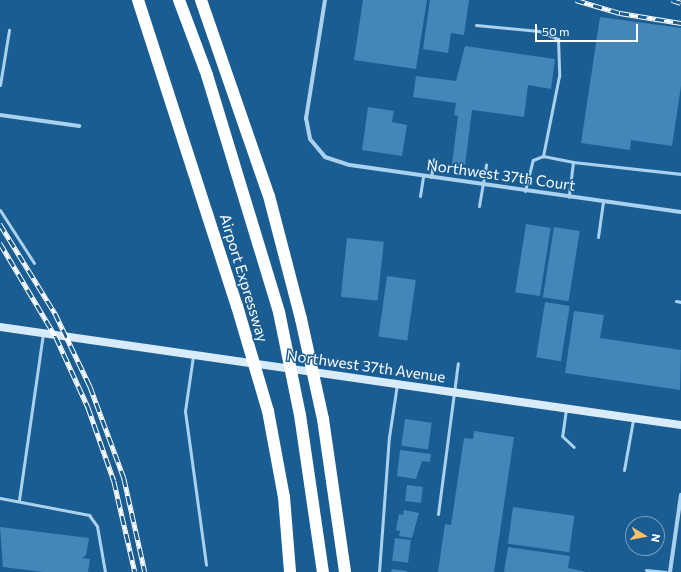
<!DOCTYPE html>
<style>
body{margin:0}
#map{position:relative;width:681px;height:572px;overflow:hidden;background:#1a5d92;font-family:Commissioner,sans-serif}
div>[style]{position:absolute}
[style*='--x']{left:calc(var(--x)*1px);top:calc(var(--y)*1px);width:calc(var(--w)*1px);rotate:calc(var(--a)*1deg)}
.building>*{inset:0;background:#4386b9;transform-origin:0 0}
.lane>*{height:3px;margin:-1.5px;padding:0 1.5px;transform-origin:1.5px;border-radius:1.5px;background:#aad2ef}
.street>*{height:4px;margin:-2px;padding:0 2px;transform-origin:2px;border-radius:2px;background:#aad2ef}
.secondary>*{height:8px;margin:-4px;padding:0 4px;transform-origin:4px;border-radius:4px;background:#d8ebfb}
.highway>*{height:12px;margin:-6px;padding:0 6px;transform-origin:6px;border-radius:6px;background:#fff}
.rail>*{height:4.5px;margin-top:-2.25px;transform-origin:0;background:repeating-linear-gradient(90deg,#1a5d92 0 9px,#fff 0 18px);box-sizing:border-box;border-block:1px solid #fff}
.highway-bridge>*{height:12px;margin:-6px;padding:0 6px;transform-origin:6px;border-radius:6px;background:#fff}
span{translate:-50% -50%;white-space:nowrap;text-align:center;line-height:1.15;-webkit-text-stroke:3px #1a5d92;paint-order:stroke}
.street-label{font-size:15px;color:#fff}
.north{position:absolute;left:625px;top:516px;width:40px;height:40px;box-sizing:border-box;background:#1a5d92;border:1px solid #769ebe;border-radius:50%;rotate:100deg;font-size:11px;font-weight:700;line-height:16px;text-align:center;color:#fff}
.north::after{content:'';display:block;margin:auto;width:14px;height:18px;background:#ffc168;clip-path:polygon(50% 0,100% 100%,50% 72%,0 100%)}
.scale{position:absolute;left:535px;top:24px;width:103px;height:18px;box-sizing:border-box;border:2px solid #fff;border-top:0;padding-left:5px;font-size:12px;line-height:14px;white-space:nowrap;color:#fff;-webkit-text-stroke:3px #1a5d92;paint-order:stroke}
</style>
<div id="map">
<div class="building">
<div style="clip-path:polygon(363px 0,427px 0,416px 69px,354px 60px)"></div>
<div style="clip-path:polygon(430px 0,469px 0,464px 35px,451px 33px,448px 53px,423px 49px)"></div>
<div style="clip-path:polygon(600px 17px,681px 28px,681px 86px,672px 146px,631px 140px,630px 150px,581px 143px)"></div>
<div style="clip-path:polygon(465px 46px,555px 59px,551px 89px,528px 85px,524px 117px,472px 110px,465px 165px,452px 164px,458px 116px,454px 115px,456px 103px,413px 97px,416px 76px,456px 81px)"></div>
<div style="clip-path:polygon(368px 107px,394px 111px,392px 122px,407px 125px,402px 156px,362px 150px)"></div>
<div style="left:526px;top:224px;width:25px;height:69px;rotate:9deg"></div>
<div style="left:554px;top:227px;width:26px;height:71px;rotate:9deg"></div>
<div style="left:347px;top:238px;width:37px;height:59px;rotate:6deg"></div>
<div style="left:387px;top:276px;width:29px;height:61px;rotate:8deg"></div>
<div style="left:545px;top:302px;width:25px;height:56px;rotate:9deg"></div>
<div style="clip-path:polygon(574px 311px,604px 315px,600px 338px,681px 350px,680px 390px,565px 373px)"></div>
<div style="left:405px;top:419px;width:27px;height:27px;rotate:8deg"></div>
<div style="clip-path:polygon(474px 431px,514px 437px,494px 572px,438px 572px,445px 524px,451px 525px,464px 438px,473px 439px)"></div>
<div style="clip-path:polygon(400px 450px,431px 454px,430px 462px,422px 461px,416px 479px,397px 476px)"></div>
<div style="left:407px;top:485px;width:16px;height:16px;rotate:7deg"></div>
<div style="left:513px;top:507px;width:62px;height:37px;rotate:8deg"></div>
<div style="clip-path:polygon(404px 510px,419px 513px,412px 538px,399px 536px,400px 531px,396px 530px,399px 514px,403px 515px)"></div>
<div style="clip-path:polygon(0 527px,89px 538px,86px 555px,82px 558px,90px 559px,88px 572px,43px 572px,3px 567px)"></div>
<div style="left:395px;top:538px;width:16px;height:23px;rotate:7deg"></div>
<div style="clip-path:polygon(508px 547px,570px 556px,568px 568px,586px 572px,504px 572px)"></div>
<div style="clip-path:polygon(392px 569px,407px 571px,407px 572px,391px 572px)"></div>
</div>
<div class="lane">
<div style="--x:476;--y:25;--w:63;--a:5.4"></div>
<div style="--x:539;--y:31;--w:21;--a:23"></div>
<div style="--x:558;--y:39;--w:37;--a:88"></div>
<div style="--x:559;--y:76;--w:82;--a:101.3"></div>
<div style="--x:0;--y:85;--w:56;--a:-80.7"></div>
<div style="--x:573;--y:162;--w:109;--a:6.3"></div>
<div style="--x:431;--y:177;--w:18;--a:-81"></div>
<div style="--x:525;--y:191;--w:32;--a:-76"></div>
<div style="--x:533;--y:160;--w:11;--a:-22"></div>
<div style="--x:543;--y:156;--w:31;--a:11"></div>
<div style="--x:573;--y:162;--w:35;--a:97"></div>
<div style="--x:420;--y:196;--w:20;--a:-81"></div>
<div style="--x:479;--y:206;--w:42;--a:-80.3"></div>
<div style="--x:0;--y:210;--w:63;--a:57.3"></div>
<div style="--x:598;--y:237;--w:35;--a:-82"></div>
<div style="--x:676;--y:301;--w:5;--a:11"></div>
<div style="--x:193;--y:356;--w:56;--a:98.3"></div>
<div style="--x:185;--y:411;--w:155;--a:82.2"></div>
<div style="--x:566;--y:409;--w:27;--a:98"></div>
<div style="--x:562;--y:436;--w:16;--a:43"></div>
<div style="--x:624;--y:470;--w:51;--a:-79.8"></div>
<div style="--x:0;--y:498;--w:91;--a:10.8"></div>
<div style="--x:89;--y:515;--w:14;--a:54"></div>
<div style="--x:97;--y:526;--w:47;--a:80.1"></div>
<div style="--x:19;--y:500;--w:168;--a:-81.8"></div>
<div style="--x:438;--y:514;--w:152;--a:-82.5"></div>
<div style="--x:646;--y:570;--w:20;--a:6"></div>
<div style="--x:379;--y:572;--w:135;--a:-85.8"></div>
<div style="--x:389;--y:437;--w:54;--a:-81.4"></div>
</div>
<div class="street">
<div style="--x:325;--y:0;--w:120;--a:99.1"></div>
<div style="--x:306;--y:118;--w:21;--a:79"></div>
<div style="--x:310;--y:139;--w:23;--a:50"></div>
<div style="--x:325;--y:157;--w:26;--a:18"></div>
<div style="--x:350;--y:165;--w:334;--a:8.1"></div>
<div style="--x:0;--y:115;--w:80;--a:7.9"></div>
<div style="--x:670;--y:572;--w:78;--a:-81.9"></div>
</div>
<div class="secondary">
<div style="--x:0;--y:327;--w:688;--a:8.19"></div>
</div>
<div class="highway">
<div style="--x:138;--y:0;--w:322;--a:72.1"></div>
<div style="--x:179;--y:0;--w:80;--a:69.5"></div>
<div style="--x:207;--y:75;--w:248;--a:73.1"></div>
<div style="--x:201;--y:0;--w:207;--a:70.9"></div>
<div style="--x:269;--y:196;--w:127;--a:75.4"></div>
<div style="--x:268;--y:411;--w:87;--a:79.5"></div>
<div style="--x:284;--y:497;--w:75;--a:85.4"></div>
<div style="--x:300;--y:415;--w:159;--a:81.7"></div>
<div style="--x:323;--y:419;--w:155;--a:81.8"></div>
</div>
<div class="rail">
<div style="--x:576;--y:0;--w:46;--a:16.5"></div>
<div style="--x:620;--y:13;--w:62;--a:9.3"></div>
<div style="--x:672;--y:0;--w:9;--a:18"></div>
<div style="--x:0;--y:224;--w:105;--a:58.3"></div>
<div style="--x:55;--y:313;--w:81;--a:64.4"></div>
<div style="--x:90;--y:386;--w:98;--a:69.7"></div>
<div style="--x:124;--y:478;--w:96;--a:77.4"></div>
<div style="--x:0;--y:243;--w:109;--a:59.2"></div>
<div style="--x:56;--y:337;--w:77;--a:65.4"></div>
<div style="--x:88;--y:407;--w:78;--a:70.6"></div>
<div style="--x:114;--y:481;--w:93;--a:77"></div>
</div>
<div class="highway-bridge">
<div style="--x:237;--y:306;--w:109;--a:73.6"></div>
<div style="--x:279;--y:312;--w:105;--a:78.5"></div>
<div style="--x:301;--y:319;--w:102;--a:77.6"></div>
</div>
<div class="street-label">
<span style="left:501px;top:175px;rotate:8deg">Northwest 37th Court</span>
<span style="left:244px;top:278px;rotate:73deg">Airport Expressway</span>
<span style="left:366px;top:366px;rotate:8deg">Northwest 37th Avenue</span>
</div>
<div class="north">N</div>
<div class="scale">50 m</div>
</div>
